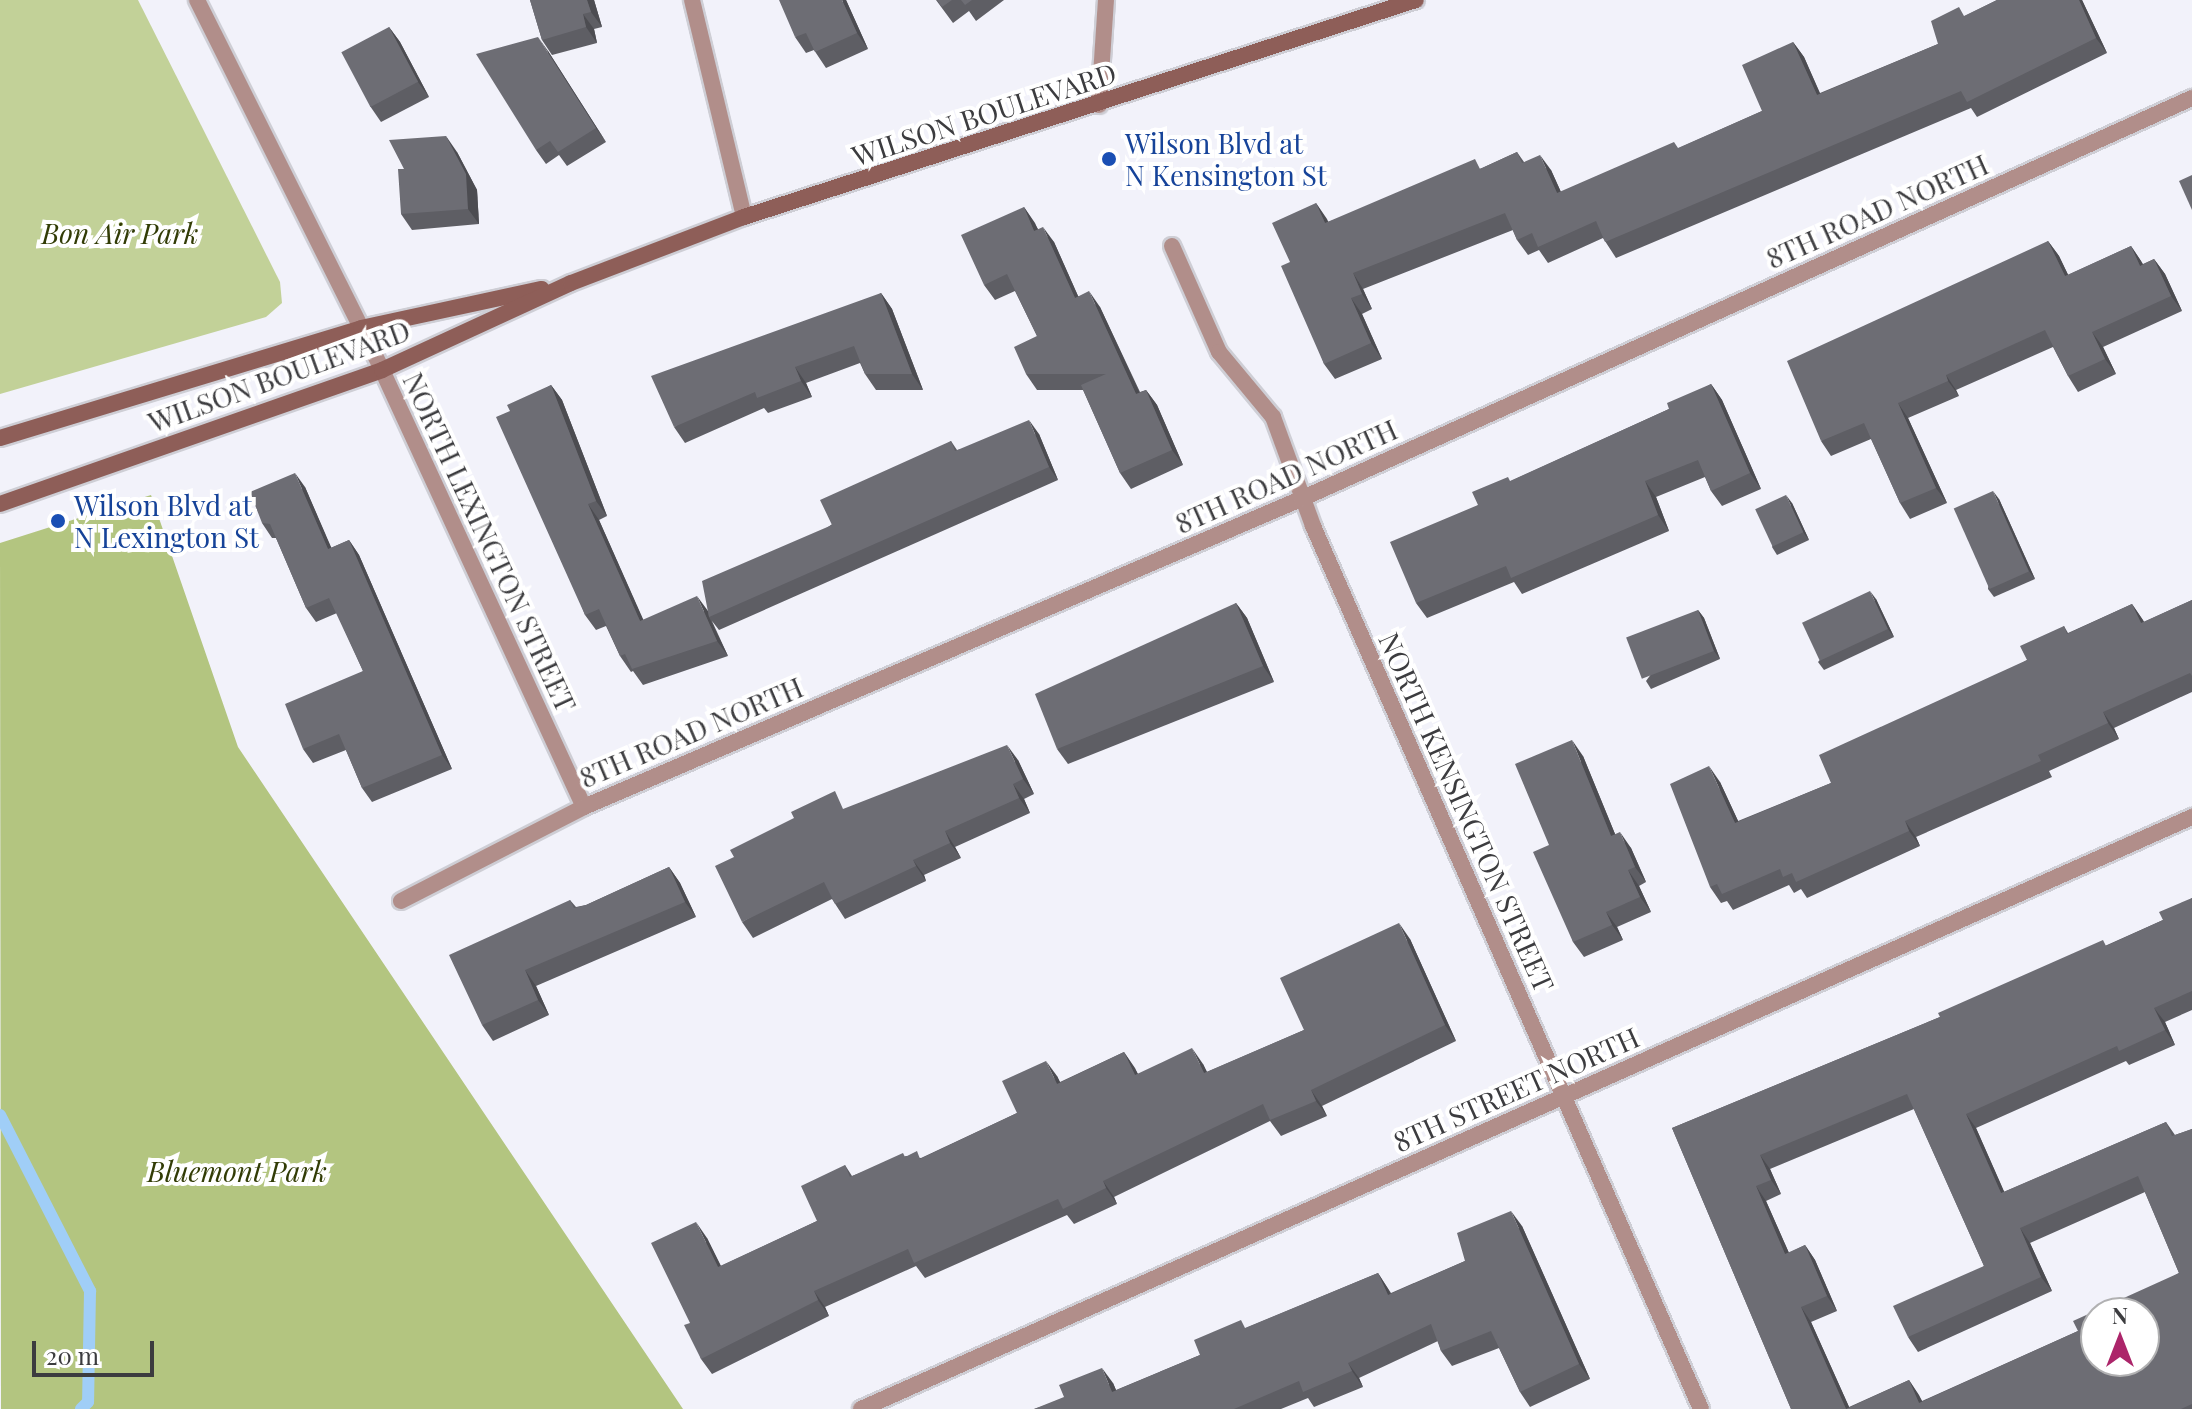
<!DOCTYPE html>
<style>
body{margin:0}
#map{position:relative;width:2192px;height:1409px;overflow:hidden;background:#f2f2fa;font-family:"Playfair Display",serif}
div>[style]{position:absolute}
[style*='--x']{left:calc(var(--x)*1px);top:calc(var(--y)*1px);width:calc(var(--w)*1px);rotate:calc(var(--a)*1deg)}
.green>*{inset:0;background:#c2d198}
.forest>*{inset:0;background:#b3c580}
.stream>*{height:12px;margin:-6px;padding:0 6px;transform-origin:6px;border-radius:6px;background:#a0cef7}
.roads{filter:drop-shadow(2px 0 #ceced5) drop-shadow(-2px 0 #ceced5) drop-shadow(0 2px #ceced5) drop-shadow(0 -2px #ceced5)}
.street>*{height:16px;margin:-8px;padding:0 8px;transform-origin:8px;border-radius:8px;background:#b18e8a}
.secondary>*{height:16px;margin:-8px;padding:0 8px;transform-origin:8px;border-radius:8px;background:#8e5e58}
.wall>*{inset:0;background:#5e5e64}
.shaded-wall>*{inset:0;background:#4c4c51}
.building>*{inset:0;background:#6d6d74;transform-origin:0 0}
.dots>*{width:22px;height:22px;translate:-50% -50%;box-sizing:border-box;border:4px solid #fff;border-radius:50%}
span{translate:-50% -50%;white-space:nowrap;text-align:center;line-height:1.15;-webkit-text-stroke:8px #fff;paint-order:stroke}
.street-label{font-size:28px;color:#3c3c3f}
.transit-label{font-size:28px;color:#164399}
.left{translate:0 -50%;text-align:left}
.park-label{font-size:28px;color:#323c06;font-style:italic}
.north{position:absolute;left:2080px;top:1297px;width:80px;height:80px;box-sizing:border-box;background:#fff;border:2px solid #b1b1b2;border-radius:50%;rotate:0deg;font-size:22px;font-weight:700;line-height:32px;text-align:center;color:#3c3c3f}
.north::after{content:'';display:block;margin:auto;width:28px;height:36px;background:#ac256a;clip-path:polygon(50% 0,100% 100%,50% 72%,0 100%)}
.scale{position:absolute;left:32px;top:1341px;width:122px;height:36px;box-sizing:border-box;border:4px solid #3c3c3f;border-top:0;padding-left:10px;font-size:24px;line-height:28px;white-space:nowrap;color:#3c3c3f;-webkit-text-stroke:6px #fff;paint-order:stroke}
</style>
<div id="map">
<div class="green">
<div style="clip-path:polygon(0 0,138px 0,280px 282px,282px 303px,266px 317px,0 394px)"></div>
</div>
<div class="forest">
<div style="clip-path:polygon(151px 495px,238px 747px,683px 1409px,1px 1409px,0 543px)"></div>
</div>
<div class="stream">
<div style="--x:0;--y:1115;--w:198;--a:62.9"></div>
<div style="--x:90;--y:1291;--w:111;--a:91"></div>
<div style="--x:88;--y:1402;--w:10;--a:135"></div>
</div>
<div class="roads">
<div class="street">
<div style="--x:197;--y:0;--w:414;--a:63.4"></div>
<div style="--x:382;--y:370;--w:481;--a:65.2"></div>
<div style="--x:692;--y:0;--w:223;--a:76.5"></div>
<div style="--x:1099;--y:105;--w:105;--a:-86.2"></div>
<div style="--x:1172;--y:246;--w:116;--a:66.1"></div>
<div style="--x:1219;--y:352;--w:85;--a:50.3"></div>
<div style="--x:1273;--y:417;--w:116;--a:69.8"></div>
<div style="--x:1313;--y:526;--w:964;--a:66.28"></div>
<div style="--x:401;--y:901;--w:206;--a:-27.2"></div>
<div style="--x:584;--y:807;--w:780;--a:-23.25"></div>
<div style="--x:1301;--y:499;--w:977;--a:-24.23"></div>
<div style="--x:861;--y:1409;--w:1457;--a:-23.98"></div>
</div>
<div class="secondary">
<div style="--x:0;--y:438;--w:377;--a:-16.9"></div>
<div style="--x:361;--y:328;--w:185;--a:-12.2"></div>
<div style="--x:0;--y:504;--w:405;--a:-19.3"></div>
<div style="--x:382;--y:370;--w:208;--a:-24.7"></div>
<div style="--x:571;--y:283;--w:185;--a:-20.9"></div>
<div style="--x:744;--y:217;--w:706;--a:-17.9"></div>
</div>
</div>
<div class="wall">
<div style="clip-path:polygon(530px 0,594px 0,602px 27px,594px 29px,597px 43px,552px 55px,542px 40px)"></div>
<div style="clip-path:polygon(846px 0,868px 49px,826px 68px,814px 50px,806px 53px,795px 37px)"></div>
<div style="clip-path:polygon(936px 0,1004px 0,976px 21px,969px 11px,953px 23px)"></div>
<div style="clip-path:polygon(1997px 0,2082px 0,2107px 53px,1977px 117px,1971px 108px,1616px 258px,1603px 238px,1548px 263px,1539px 250px,1528px 255px,1517px 240px,1513px 230px,1363px 289px,1372px 309px,1362px 314px,1382px 359px,1335px 379px,1324px 364px,1290px 262px,1316px 203px,1328px 222px,1482px 168px,1517px 152px,1524px 162px,1551px 170px,1561px 192px,1679px 148px,1762px 111px,1793px 42px,1804px 57px,1820px 93px,1938px 44px,1965px 16px)"></div>
<div style="clip-path:polygon(389px 27px,400px 42px,429px 97px,381px 122px,370px 106px)"></div>
<div style="clip-path:polygon(548px 51px,606px 142px,567px 166px,559px 155px,546px 164px,536px 150px)"></div>
<div style="clip-path:polygon(457px 152px,477px 190px,479px 224px,412px 230px,401px 214px,404px 169px)"></div>
<div style="clip-path:polygon(1024px 207px,1038px 229px,1054px 242px,1078px 296px,1100px 307px,1140px 392px,1146px 390px,1157px 405px,1183px 465px,1131px 489px,1120px 473px,1083px 390px,1037px 390px,1026px 374px,1037px 336px,1015px 291px,995px 300px,984px 285px)"></div>
<div style="clip-path:polygon(2048px 241px,2059px 256px,2068px 275px,2131px 246px,2143px 264px,2154px 259px,2165px 274px,2182px 311px,2103px 347px,2116px 374px,2078px 392px,2068px 376px,2053px 347px,1956px 390px,1959px 396px,1908px 418px,1947px 503px,1910px 519px,1900px 503px,1871px 439px,1831px 456px,1821px 441px)"></div>
<div style="clip-path:polygon(881px 293px,892px 309px,923px 390px,876px 390px,865px 374px,860px 363px,806px 383px,812px 397px,768px 413px,764px 408px,685px 443px,674px 427px)"></div>
<div style="clip-path:polygon(1711px 384px,1722px 400px,1761px 489px,1722px 506px,1711px 491px,1705px 477px,1656px 497px,1669px 531px,1522px 594px,1514px 582px,1427px 618px,1416px 603px,1478px 505px,1511px 481px,1669px 409px)"></div>
<div style="clip-path:polygon(551px 385px,562px 400px,607px 516px,599px 520px,643px 620px,708px 611px,951px 441px,957px 450px,1039px 434px,1058px 480px,719px 630px,712px 621px,728px 656px,643px 685px,633px 671px,631px 672px,620px 656px,606px 626px,596px 630px,585px 615px,510px 411px)"></div>
<div style="clip-path:polygon(305px 487px,331px 548px,349px 540px,359px 555px,452px 769px,372px 802px,362px 788px,346px 750px,313px 763px,303px 749px,363px 671px,337px 613px,316px 622px,306px 608px,276px 538px,272px 538px,262px 523px)"></div>
<div style="clip-path:polygon(1999px 499px,2035px 579px,1994px 597px,1988px 589px)"></div>
<div style="clip-path:polygon(1792px 503px,1809px 540px,1777px 555px,1772px 547px)"></div>
<div style="clip-path:polygon(1876px 599px,1894px 637px,1824px 670px,1818px 662px)"></div>
<div style="clip-path:polygon(2192px 600px,2192px 692px,2114px 728px,2119px 739px,2049px 771px,2052px 777px,1916px 837px,1920px 846px,1807px 898px,1801px 889px,1794px 893px,1789px 885px,1733px 910px,1727px 901px,1721px 903px,1710px 887px,1720px 782px,1738px 821px,1831px 783px,2027px 660px,2064px 626px,2068px 633px,2132px 604px,2144px 622px)"></div>
<div style="clip-path:polygon(1236px 603px,1247px 618px,1274px 682px,1068px 764px,1057px 749px)"></div>
<div style="clip-path:polygon(1698px 610px,1704px 618px,1720px 659px,1651px 689px,1646px 681px)"></div>
<div style="clip-path:polygon(1583px 756px,1615px 834px,1631px 848px,1646px 882px,1639px 886px,1651px 912px,1617px 927px,1623px 940px,1584px 957px,1573px 942px,1549px 845px)"></div>
<div style="clip-path:polygon(1018px 760px,1034px 794px,1024px 799px,1030px 813px,955px 847px,961px 858px,924px 875px,926px 881px,845px 919px,832px 899px,753px 938px,742px 922px)"></div>
<div style="clip-path:polygon(669px 867px,680px 883px,696px 917px,536px 986px,549px 1015px,493px 1041px,482px 1025px,570px 900px,576px 907px,586px 905px)"></div>
<div style="clip-path:polygon(evenodd,2192px 898px,2192px 1010px,2165px 1022px,2175px 1045px,2129px 1065px,2126px 1061px,1976px 1128px,2004px 1192px,2166px 1122px,2175px 1135px,2192px 1129px,2192px 1409px,1791px 1409px,1672px 1128px,1940px 1017px,2107px 945px,2163px 920px,2192px 898px,1914px 1109px,1984px 1266px,1908px 1337px,1918px 1352px,2052px 1291px,2030px 1243px,2145px 1192px,2179px 1273px,2078px 1331px,1922px 1401px,1909px 1380px,1849px 1407px,1811px 1322px,1837px 1311px,1815px 1260px,1805px 1245px,1789px 1253px,1766px 1201px,1781px 1194px,1770px 1169px,1914px 1109px)"></div>
<div style="clip-path:polygon(1410px 939px,1456px 1041px,1322px 1106px,1327px 1116px,1281px 1136px,1270px 1121px,1114px 1197px,1117px 1204px,1074px 1224px,1067px 1215px,925px 1278px,916px 1266px,825px 1307px,829px 1316px,712px 1374px,701px 1359px,690px 1323px,707px 1238px,721px 1266px,817px 1221px,845px 1165px,852px 1176px,906px 1156px,921px 1158px,1017px 1113px,1057px 1076px,1060px 1082px,1124px 1052px,1138px 1074px,1203px 1064px,1207px 1072px,1304px 1030px)"></div>
<div style="clip-path:polygon(1522px 1226px,1590px 1379px,1530px 1407px,1520px 1392px,1499px 1348px,1452px 1366px,1441px 1351px,1438px 1341px,1359px 1378px,1363px 1387px,1314px 1407px,1308px 1398px,1281px 1409px,1034px 1409px,1113px 1383px,1116px 1390px,1200px 1355px,1246px 1328px,1378px 1273px,1391px 1293px,1465px 1261px)"></div>
</div>
<div class="shaded-wall">
<div style="clip-path:polygon(587px 0,594px 0,602px 27px,591px 12px)"></div>
<div style="clip-path:polygon(842px 0,846px 0,868px 49px,857px 33px)"></div>
<div style="clip-path:polygon(2079px 0,2082px 0,2107px 53px,2096px 38px)"></div>
<div style="clip-path:polygon(583px 14px,594px 29px,597px 43px,586px 27px)"></div>
<div style="clip-path:polygon(389px 27px,400px 42px,429px 97px,418px 82px)"></div>
<div style="clip-path:polygon(538px 37px,548px 51px,606px 142px,596px 128px)"></div>
<div style="clip-path:polygon(1793px 42px,1804px 57px,1827px 110px,1817px 95px)"></div>
<div style="clip-path:polygon(446px 136px,457px 152px,477px 190px,479px 224px,468px 209px)"></div>
<div style="clip-path:polygon(1540px 155px,1551px 170px,1568px 208px,1557px 193px)"></div>
<div style="clip-path:polygon(1316px 203px,1327px 219px,1336px 239px,1325px 223px)"></div>
<div style="clip-path:polygon(1024px 207px,1035px 223px,1045px 246px,1034px 231px)"></div>
<div style="clip-path:polygon(1043px 227px,1054px 242px,1086px 314px,1075px 298px)"></div>
<div style="clip-path:polygon(2048px 241px,2059px 256px,2076px 291px,2065px 276px)"></div>
<div style="clip-path:polygon(2131px 246px,2141px 261px,2150px 281px,2140px 266px)"></div>
<div style="clip-path:polygon(2154px 259px,2165px 274px,2182px 311px,2171px 296px)"></div>
<div style="clip-path:polygon(1353px 273px,1363px 289px,1372px 309px,1362px 294px)"></div>
<div style="clip-path:polygon(1089px 291px,1100px 307px,1147px 409px,1136px 394px)"></div>
<div style="clip-path:polygon(881px 293px,892px 309px,923px 390px,912px 374px)"></div>
<div style="clip-path:polygon(1351px 298px,1362px 314px,1382px 359px,1371px 343px)"></div>
<div style="clip-path:polygon(2092px 332px,2103px 347px,2116px 374px,2105px 359px)"></div>
<div style="clip-path:polygon(795px 367px,806px 383px,812px 397px,801px 381px)"></div>
<div style="clip-path:polygon(1946px 375px,1956px 390px,1959px 396px,1948px 381px)"></div>
<div style="clip-path:polygon(1711px 384px,1722px 400px,1761px 489px,1750px 473px)"></div>
<div style="clip-path:polygon(551px 385px,562px 400px,607px 516px,596px 501px)"></div>
<div style="clip-path:polygon(1146px 390px,1157px 405px,1183px 465px,1172px 450px)"></div>
<div style="clip-path:polygon(1898px 403px,1908px 418px,1947px 503px,1936px 488px)"></div>
<div style="clip-path:polygon(1029px 420px,1039px 434px,1058px 480px,1049px 467px)"></div>
<div style="clip-path:polygon(295px 473px,305px 487px,338px 563px,328px 549px)"></div>
<div style="clip-path:polygon(1645px 481px,1656px 497px,1669px 531px,1658px 515px)"></div>
<div style="clip-path:polygon(1993px 491px,1999px 499px,2035px 579px,2029px 571px)"></div>
<div style="clip-path:polygon(1786px 495px,1792px 503px,1809px 540px,1803px 532px)"></div>
<div style="clip-path:polygon(588px 504px,599px 520px,651px 637px,640px 621px)"></div>
<div style="clip-path:polygon(349px 540px,359px 555px,452px 769px,442px 755px)"></div>
<div style="clip-path:polygon(1870px 591px,1876px 599px,1894px 637px,1888px 629px)"></div>
<div style="clip-path:polygon(697px 596px,708px 611px,709px 617px,728px 656px,717px 641px)"></div>
<div style="clip-path:polygon(1236px 603px,1247px 618px,1274px 682px,1263px 666px)"></div>
<div style="clip-path:polygon(2132px 604px,2143px 620px,2152px 639px,2141px 623px)"></div>
<div style="clip-path:polygon(1698px 610px,1704px 618px,1720px 659px,1714px 651px)"></div>
<div style="clip-path:polygon(2103px 712px,2114px 728px,2119px 739px,2108px 723px)"></div>
<div style="clip-path:polygon(1572px 740px,1583px 756px,1622px 851px,1611px 836px)"></div>
<div style="clip-path:polygon(1007px 745px,1018px 760px,1034px 794px,1023px 779px)"></div>
<div style="clip-path:polygon(1709px 766px,1720px 782px,1746px 838px,1735px 823px)"></div>
<div style="clip-path:polygon(1013px 784px,1024px 799px,1030px 813px,1019px 798px)"></div>
<div style="clip-path:polygon(1905px 821px,1916px 837px,1920px 846px,1909px 831px)"></div>
<div style="clip-path:polygon(945px 831px,955px 847px,961px 858px,950px 843px)"></div>
<div style="clip-path:polygon(1620px 832px,1631px 848px,1646px 882px,1635px 867px)"></div>
<div style="clip-path:polygon(913px 860px,924px 875px,926px 881px,916px 866px)"></div>
<div style="clip-path:polygon(669px 867px,680px 883px,696px 917px,685px 902px)"></div>
<div style="clip-path:polygon(1628px 870px,1639px 886px,1651px 912px,1640px 897px)"></div>
<div style="clip-path:polygon(1606px 912px,1617px 927px,1623px 940px,1612px 925px)"></div>
<div style="clip-path:polygon(1399px 923px,1410px 939px,1456px 1041px,1445px 1025px)"></div>
<div style="clip-path:polygon(525px 970px,536px 986px,549px 1015px,538px 1000px)"></div>
<div style="clip-path:polygon(2154px 1008px,2165px 1022px,2175px 1045px,2165px 1030px)"></div>
<div style="clip-path:polygon(1192px 1048px,1203px 1064px,1215px 1089px,1204px 1073px)"></div>
<div style="clip-path:polygon(1124px 1052px,1135px 1068px,1146px 1091px,1135px 1075px)"></div>
<div style="clip-path:polygon(1046px 1061px,1057px 1076px,1068px 1099px,1057px 1084px)"></div>
<div style="clip-path:polygon(1311px 1090px,1322px 1106px,1327px 1116px,1316px 1101px)"></div>
<div style="clip-path:polygon(1966px 1114px,1976px 1128px,2011px 1207px,2001px 1193px)"></div>
<div style="clip-path:polygon(1760px 1155px,1770px 1169px,1781px 1194px,1771px 1180px)"></div>
<div style="clip-path:polygon(1103px 1181px,1114px 1197px,1117px 1204px,1106px 1188px)"></div>
<div style="clip-path:polygon(1756px 1186px,1766px 1201px,1796px 1269px,1785px 1254px)"></div>
<div style="clip-path:polygon(1511px 1211px,1522px 1226px,1590px 1379px,1579px 1364px)"></div>
<div style="clip-path:polygon(696px 1222px,707px 1238px,729px 1283px,718px 1267px)"></div>
<div style="clip-path:polygon(2020px 1228px,2030px 1243px,2052px 1291px,2041px 1277px)"></div>
<div style="clip-path:polygon(1805px 1245px,1815px 1260px,1837px 1311px,1827px 1296px)"></div>
<div style="clip-path:polygon(1378px 1273px,1388px 1289px,1399px 1310px,1388px 1295px)"></div>
<div style="clip-path:polygon(814px 1291px,825px 1307px,829px 1316px,818px 1300px)"></div>
<div style="clip-path:polygon(1801px 1307px,1811px 1322px,1850px 1409px,1846px 1409px)"></div>
<div style="clip-path:polygon(1348px 1363px,1359px 1378px,1363px 1387px,1352px 1371px)"></div>
<div style="clip-path:polygon(1102px 1368px,1113px 1383px,1123px 1407px,1112px 1392px)"></div>
<div style="clip-path:polygon(1909px 1380px,1919px 1395px,1926px 1409px,1919px 1403px)"></div>
</div>
<div class="building">
<div style="clip-path:polygon(530px 0,587px 0,591px 12px,583px 14px,586px 27px,542px 40px)"></div>
<div style="clip-path:polygon(779px 0,842px 0,857px 33px,815px 52px,806px 33px,795px 37px)"></div>
<div style="clip-path:polygon(937px 0,952px 0,942px 7px)"></div>
<div style="clip-path:polygon(961px 0,972px 0,965px 5px)"></div>
<div style="clip-path:polygon(1997px 0,2079px 0,2096px 38px,1967px 102px,1961px 91px,1605px 242px,1596px 221px,1538px 247px,1532px 233px,1517px 240px,1505px 213px,1353px 273px,1362px 294px,1351px 298px,1371px 343px,1324px 364px,1281px 266px,1290px 262px,1272px 223px,1316px 203px,1325px 223px,1475px 159px,1480px 169px,1517px 152px,1522px 163px,1540px 155px,1557px 193px,1674px 142px,1678px 148px,1762px 111px,1742px 65px,1793px 42px,1817px 95px,1938px 44px,1931px 21px,1959px 7px,1964px 16px)"></div>
<div style="left:389px;top:27px;width:62px;height:54px;rotate:62deg"></div>
<div style="clip-path:polygon(538px 37px,596px 128px,558px 152px,550px 141px,536px 150px,476px 54px)"></div>
<div style="clip-path:polygon(446px 136px,466px 174px,468px 209px,401px 214px,398px 169px,404px 169px,389px 140px)"></div>
<div style="clip-path:polygon(2192px 175px,2192px 210px,2179px 181px)"></div>
<div style="clip-path:polygon(1024px 207px,1034px 231px,1043px 227px,1075px 298px,1089px 291px,1136px 394px,1146px 390px,1172px 450px,1120px 473px,1081px 385px,1106px 374px,1026px 374px,1014px 347px,1037px 336px,1007px 274px,984px 285px,961px 235px)"></div>
<div style="clip-path:polygon(2048px 241px,2065px 276px,2131px 246px,2140px 266px,2154px 259px,2171px 296px,2092px 332px,2105px 359px,2068px 376px,2045px 330px,1946px 375px,1948px 381px,1898px 403px,1936px 488px,1900px 503px,1864px 423px,1821px 441px,1787px 361px)"></div>
<div style="clip-path:polygon(881px 293px,912px 374px,865px 374px,854px 346px,795px 367px,801px 381px,757px 398px,755px 392px,674px 427px,651px 376px)"></div>
<div style="clip-path:polygon(1711px 384px,1750px 473px,1711px 491px,1698px 460px,1645px 481px,1658px 515px,1511px 578px,1506px 566px,1416px 603px,1390px 542px,1478px 505px,1472px 492px,1508px 477px,1510px 481px,1669px 409px,1667px 403px)"></div>
<div style="clip-path:polygon(551px 385px,596px 501px,588px 504px,640px 621px,697px 596px,717px 641px,632px 669px,625px 654px,620px 656px,599px 609px,585px 615px,496px 417px,510px 411px,507px 405px)"></div>
<div style="clip-path:polygon(1029px 420px,1049px 467px,709px 617px,702px 581px,832px 525px,820px 500px,951px 441px,955px 451px)"></div>
<div style="clip-path:polygon(295px 473px,328px 549px,349px 540px,442px 755px,362px 788px,339px 734px,303px 749px,285px 704px,363px 671px,329px 598px,306px 608px,270px 524px,262px 523px,250px 492px)"></div>
<div style="left:1993px;top:491px;width:88px;height:43px;rotate:66deg"></div>
<div style="left:1786px;top:495px;width:41px;height:34px;rotate:65deg"></div>
<div style="left:1870px;top:591px;width:42px;height:75px;rotate:65deg"></div>
<div style="clip-path:polygon(2192px 600px,2192px 676px,2190px 673px,2103px 712px,2108px 723px,2038px 755px,2041px 761px,1905px 821px,1909px 831px,1796px 882px,1792px 873px,1783px 877px,1780px 869px,1722px 894px,1717px 884px,1710px 887px,1670px 784px,1709px 766px,1735px 823px,1831px 783px,1819px 755px,2027px 660px,2020px 646px,2064px 626px,2067px 634px,2132px 604px,2141px 623px)"></div>
<div style="clip-path:polygon(1236px 603px,1263px 666px,1057px 749px,1035px 694px)"></div>
<div style="left:1698px;top:610px;width:44px;height:77px;rotate:69deg"></div>
<div style="clip-path:polygon(1572px 740px,1611px 836px,1620px 832px,1635px 867px,1628px 870px,1640px 897px,1606px 912px,1612px 925px,1573px 942px,1533px 852px,1549px 845px,1515px 764px)"></div>
<div style="clip-path:polygon(1007px 745px,1023px 779px,1013px 784px,1019px 798px,945px 831px,950px 843px,913px 860px,916px 866px,835px 904px,824px 882px,742px 922px,715px 866px,734px 857px,730px 850px,794px 818px,791px 812px,835px 791px,843px 809px)"></div>
<div style="clip-path:polygon(669px 867px,685px 902px,525px 970px,538px 1000px,482px 1025px,449px 955px,570px 900px,574px 908px,586px 905px)"></div>
<div style="clip-path:polygon(evenodd,2192px 898px,2192px 991px,2154px 1008px,2165px 1030px,2119px 1051px,2117px 1046px,1966px 1114px,2001px 1193px,2166px 1122px,2172px 1136px,2192px 1129px,2192px 1404px,2181px 1409px,1791px 1409px,1672px 1128px,1940px 1017px,1938px 1013px,2103px 940px,2106px 946px,2163px 920px,2159px 912px,2192px 898px,1907px 1094px,1984px 1266px,1893px 1306px,1908px 1337px,2041px 1277px,2020px 1228px,2138px 1176px,2179px 1273px,2073px 1321px,2078px 1331px,1919px 1403px,1909px 1380px,1846px 1409px,1801px 1307px,1827px 1296px,1805px 1245px,1785px 1254px,1756px 1186px,1771px 1180px,1760px 1155px,1907px 1094px,2192px 898px,2096px 1313px,2144px 1313px,2144px 1361px,2096px 1361px,2096px 1313px)"></div>
<div style="clip-path:polygon(1399px 923px,1445px 1025px,1311px 1090px,1316px 1101px,1270px 1120px,1263px 1104px,1103px 1181px,1106px 1188px,1063px 1209px,1058px 1199px,914px 1263px,908px 1249px,814px 1291px,818px 1300px,701px 1359px,684px 1325px,690px 1323px,651px 1243px,696px 1222px,718px 1267px,817px 1221px,801px 1186px,845px 1165px,850px 1177px,903px 1153px,905px 1157px,917px 1151px,920px 1159px,1017px 1113px,1002px 1081px,1046px 1061px,1057px 1084px,1124px 1052px,1135px 1075px,1192px 1048px,1204px 1073px,1304px 1030px,1280px 978px)"></div>
<div style="clip-path:polygon(1511px 1211px,1579px 1364px,1520px 1392px,1491px 1331px,1441px 1351px,1431px 1324px,1348px 1363px,1352px 1371px,1303px 1392px,1299px 1381px,1234px 1409px,1034px 1409px,1064px 1397px,1059px 1385px,1102px 1368px,1112px 1392px,1200px 1355px,1194px 1340px,1241px 1320px,1245px 1328px,1378px 1273px,1388px 1295px,1465px 1261px,1457px 1233px)"></div>
</div>
<div class="dots">
<div style="left:1109px;top:159px;background:#1a4fb4"></div>
<div style="left:58px;top:521px;background:#1a4fb4"></div>
</div>
<div class="street-label">
<span style="left:984px;top:114px;rotate:-18deg">WILSON BOULEVARD</span>
<span style="left:1877px;top:211px;rotate:-24deg">8TH ROAD NORTH</span>
<span style="left:279px;top:376px;rotate:-20deg">WILSON BOULEVARD</span>
<span style="left:1286px;top:476px;rotate:-24deg">8TH ROAD NORTH</span>
<span style="left:490px;top:542px;rotate:65deg">NORTH LEXINGTON STREET</span>
<span style="left:691px;top:732px;rotate:-23deg">8TH ROAD NORTH</span>
<span style="left:1467px;top:812px;rotate:66deg">NORTH KENSINGTON STREET</span>
<span style="left:1516px;top:1089px;rotate:-24deg">8TH STREET NORTH</span>
</div>
<div class="transit-label">
<span class="left" style="left:1125px;top:159px">Wilson Blvd at<br>N Kensington St</span>
<span class="left" style="left:74px;top:521px">Wilson Blvd at<br>N Lexington St</span>
</div>
<div class="park-label">
<span style="left:120px;top:233px">Bon Air Park</span>
<span style="left:237px;top:1171px">Bluemont Park</span>
</div>
<div class="north">N</div>
<div class="scale">20 m</div>
</div>
